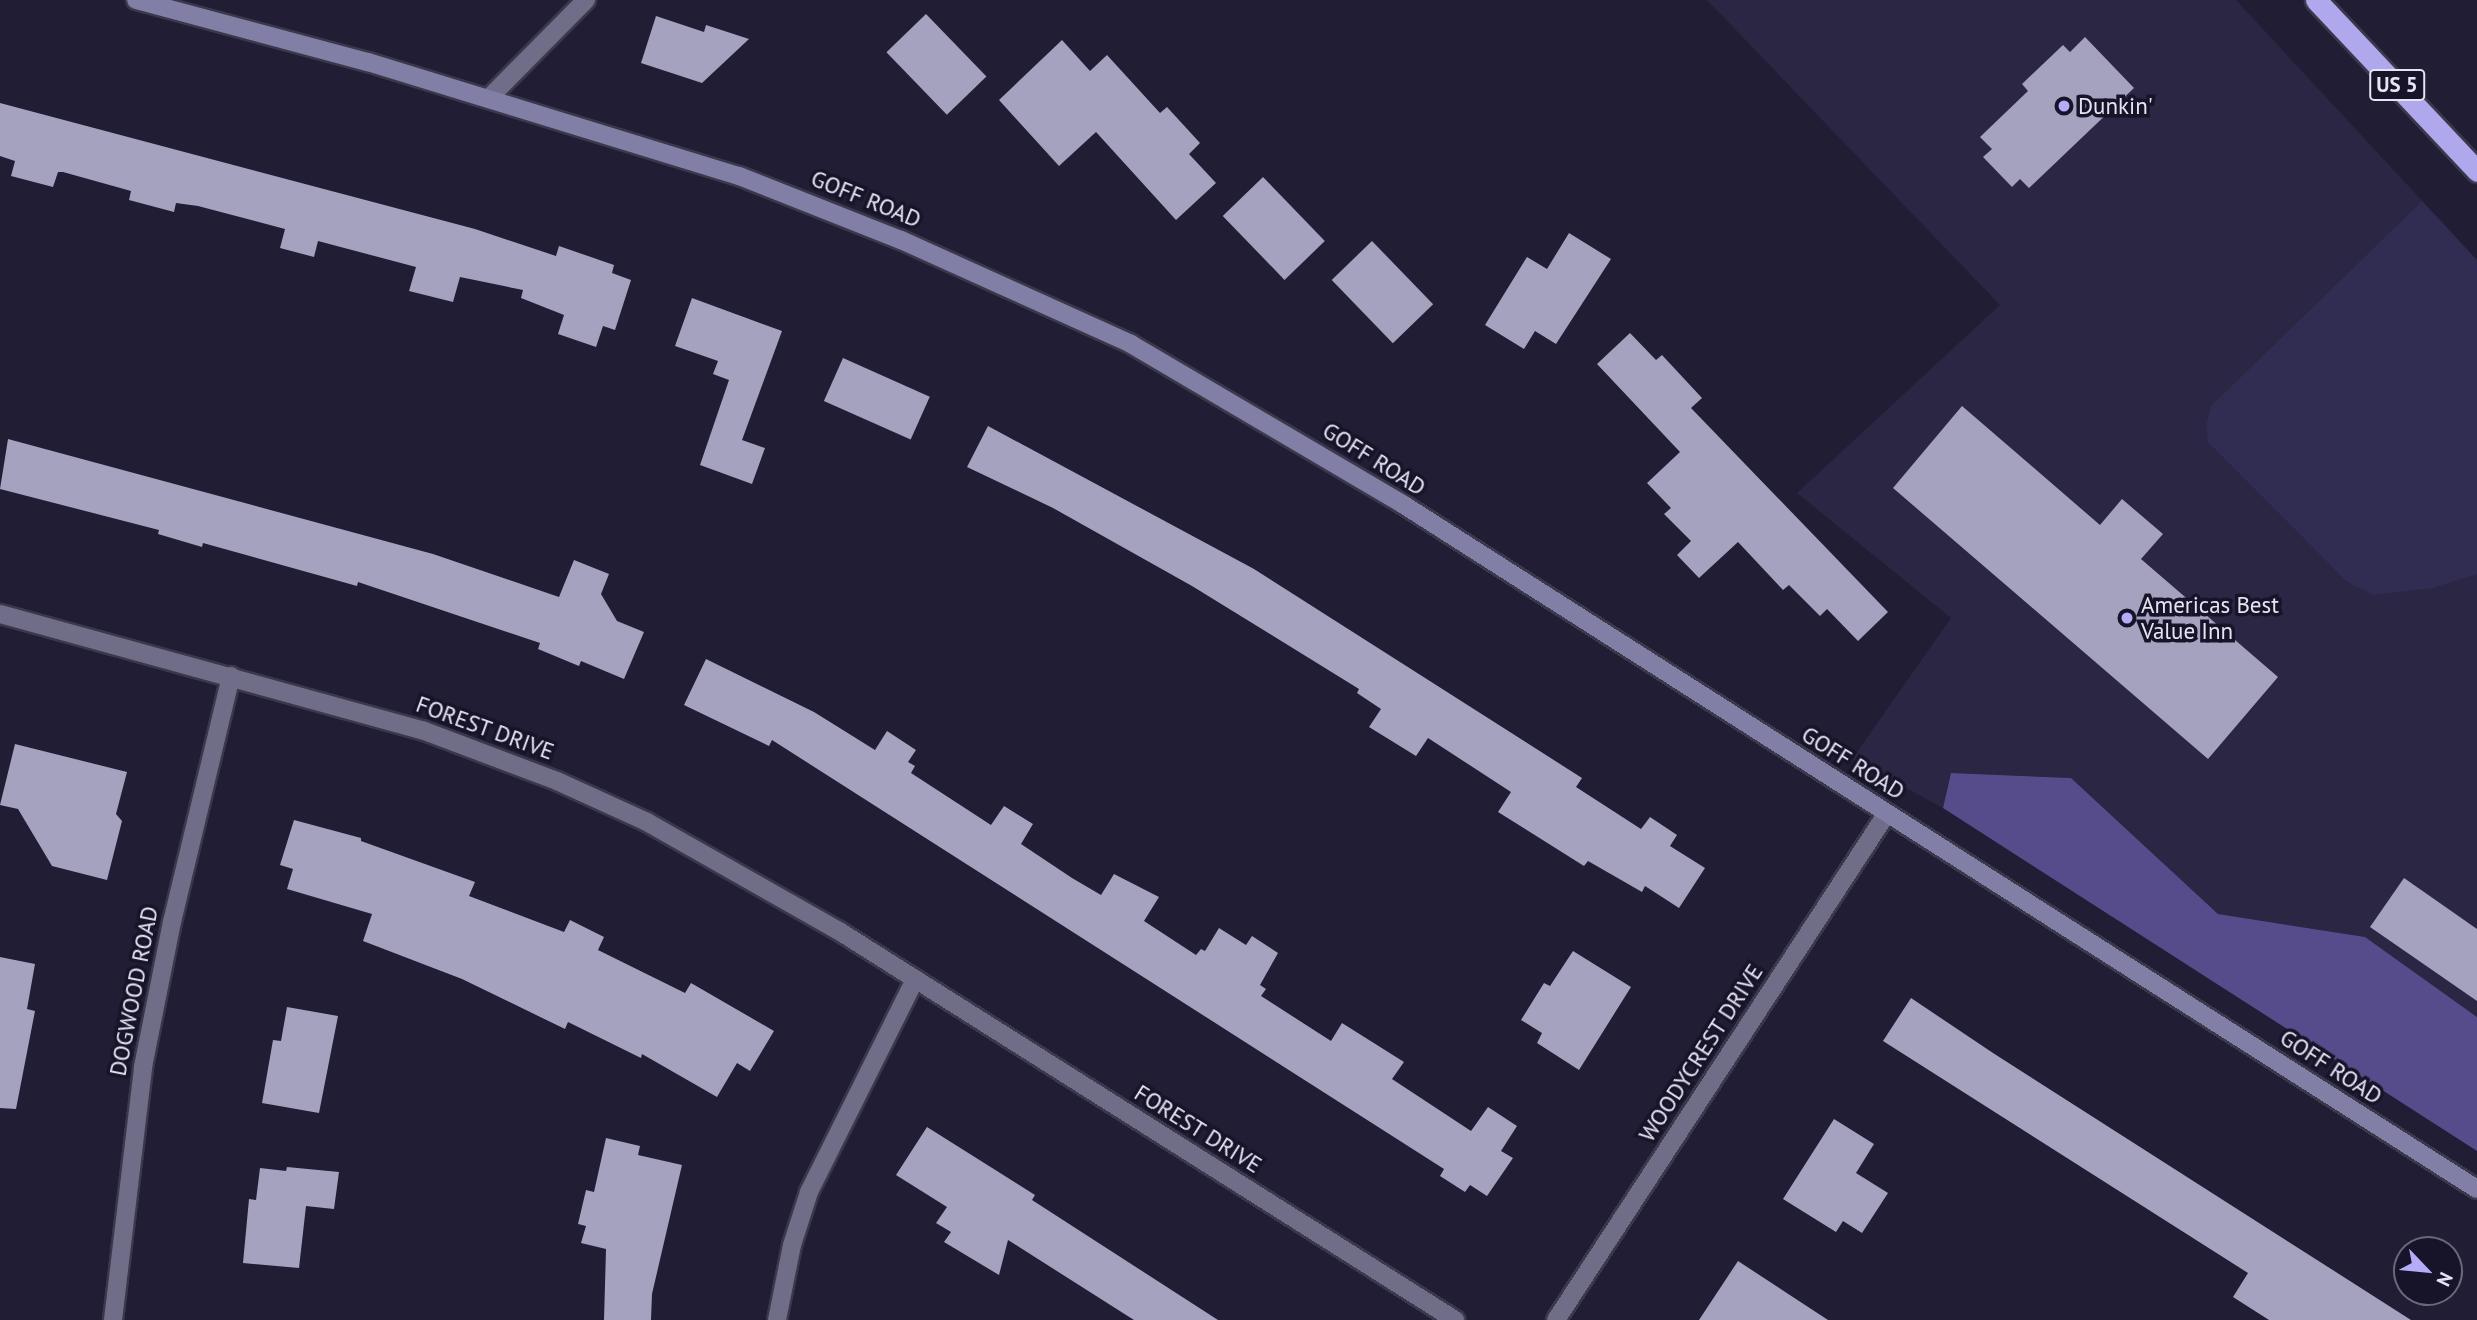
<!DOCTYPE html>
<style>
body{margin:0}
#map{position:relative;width:2477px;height:1320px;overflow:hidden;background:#201d34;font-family:"PT Sans",sans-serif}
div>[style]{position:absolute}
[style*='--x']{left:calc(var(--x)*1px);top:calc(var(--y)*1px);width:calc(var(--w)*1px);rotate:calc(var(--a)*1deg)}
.built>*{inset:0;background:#2a2643}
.green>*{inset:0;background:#312c52}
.forest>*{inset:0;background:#564c8b}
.building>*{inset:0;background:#a4a2bf;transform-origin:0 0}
.roads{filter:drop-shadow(2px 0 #3a384b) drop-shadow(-2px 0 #3a384b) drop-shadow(0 2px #3a384b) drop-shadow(0 -2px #3a384b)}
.street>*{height:18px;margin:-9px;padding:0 9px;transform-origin:9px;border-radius:9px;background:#6f6d88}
.secondary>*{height:18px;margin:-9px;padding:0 9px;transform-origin:9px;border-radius:9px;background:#827fa6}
.highway>*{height:21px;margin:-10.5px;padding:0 10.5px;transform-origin:10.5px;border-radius:10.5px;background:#afa8ed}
.dots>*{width:19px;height:19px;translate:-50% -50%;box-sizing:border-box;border:4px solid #171429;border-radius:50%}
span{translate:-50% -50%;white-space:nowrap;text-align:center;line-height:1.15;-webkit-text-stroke:7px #171429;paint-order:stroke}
.shield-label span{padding:2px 5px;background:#171429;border:2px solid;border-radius:5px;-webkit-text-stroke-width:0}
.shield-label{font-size:21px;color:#e5e4f4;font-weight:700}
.poi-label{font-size:23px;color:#e5e4f4}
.left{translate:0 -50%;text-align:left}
.street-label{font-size:23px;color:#e5e4f4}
.north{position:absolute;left:2393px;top:1236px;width:70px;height:70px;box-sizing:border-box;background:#171429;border:2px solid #69677a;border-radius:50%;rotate:116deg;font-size:19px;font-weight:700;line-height:28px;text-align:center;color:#e5e4f4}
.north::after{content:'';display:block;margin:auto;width:24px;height:32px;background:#b4acf9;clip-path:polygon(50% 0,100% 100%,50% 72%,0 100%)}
</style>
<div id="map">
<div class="built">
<div style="clip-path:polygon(1707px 0,2236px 0,2477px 260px,2477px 1017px,2365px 937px,2218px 914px,2071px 778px,1951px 773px,1943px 808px,1852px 759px,1951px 618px,1797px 493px,2000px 305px)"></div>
</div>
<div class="green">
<div style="clip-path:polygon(2422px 201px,2477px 260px,2477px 574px,2433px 588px,2373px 595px,2346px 581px,2208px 442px,2206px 426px,2211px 406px)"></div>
</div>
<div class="forest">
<div style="clip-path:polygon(1951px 773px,2071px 778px,2218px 914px,2365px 937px,2477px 1017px,2477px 1151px,1943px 808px)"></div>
</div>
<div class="building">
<div style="left:926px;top:14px;width:87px;height:55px;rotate:46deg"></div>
<div style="clip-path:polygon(656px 16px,704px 32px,706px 25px,749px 39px,702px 83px,641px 63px)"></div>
<div style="clip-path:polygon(2085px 37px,2134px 88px,2029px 188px,2020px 179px,2012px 187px,1983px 157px,1992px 149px,1980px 137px,2028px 91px,2022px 84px,2063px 45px,2070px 52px)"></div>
<div style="clip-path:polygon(1062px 40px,1090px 71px,1107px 55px,1160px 113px,1167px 107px,1200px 143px,1189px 154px,1216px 183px,1176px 220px,1096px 132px,1059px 166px,999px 100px)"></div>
<div style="clip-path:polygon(0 103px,475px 229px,556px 256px,559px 246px,614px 265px,612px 273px,631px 280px,615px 330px,603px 326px,596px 347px,558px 334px,564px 315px,521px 298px,523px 290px,460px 277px,453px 302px,409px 291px,416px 267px,318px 241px,314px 257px,280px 248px,285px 229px,198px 206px,176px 203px,174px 212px,129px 200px,131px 191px,63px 172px,58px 172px,53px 187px,11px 176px,15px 161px,0 156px)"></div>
<div style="left:1263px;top:177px;width:89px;height:56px;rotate:46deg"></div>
<div style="clip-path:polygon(1569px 233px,1611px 259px,1556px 344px,1535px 331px,1524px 349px,1485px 325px,1527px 257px,1547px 269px)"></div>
<div style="left:1372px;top:241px;width:88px;height:56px;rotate:46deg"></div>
<div style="clip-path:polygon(692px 298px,782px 331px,742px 440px,765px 448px,752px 484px,700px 465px,729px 380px,713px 374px,718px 361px,675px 346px)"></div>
<div style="clip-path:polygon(1630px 333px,1656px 360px,1662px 355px,1702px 398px,1691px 408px,1888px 612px,1858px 641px,1827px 609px,1820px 616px,1789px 585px,1783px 590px,1738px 542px,1699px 578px,1677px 555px,1691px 541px,1664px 514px,1671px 508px,1647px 483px,1680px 452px,1597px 364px)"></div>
<div style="left:843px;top:358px;width:95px;height:47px;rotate:24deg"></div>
<div style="clip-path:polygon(1962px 406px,2100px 525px,2122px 499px,2163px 534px,2141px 559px,2278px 677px,2208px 759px,1893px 488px)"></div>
<div style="clip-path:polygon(988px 426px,1254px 569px,1582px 778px,1576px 787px,1641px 829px,1650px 817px,1677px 835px,1670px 846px,1705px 868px,1679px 908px,1645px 886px,1642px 892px,1588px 861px,1584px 866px,1498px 812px,1511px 792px,1428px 738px,1416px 756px,1369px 727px,1381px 709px,1357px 693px,1359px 689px,1192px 586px,1053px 508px,967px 467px)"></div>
<div style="clip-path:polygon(8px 439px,433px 554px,559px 597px,574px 560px,609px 574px,601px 594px,617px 621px,644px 632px,624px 679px,581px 661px,579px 666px,538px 649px,540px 643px,358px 582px,357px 586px,203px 543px,202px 547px,158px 534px,159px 530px,0 489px)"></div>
<div style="clip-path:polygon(706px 659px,814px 712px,875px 750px,887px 731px,916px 750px,908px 762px,915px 766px,911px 773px,991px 825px,1004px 806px,1033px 824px,1021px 844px,1072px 878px,1101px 895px,1114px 874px,1159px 897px,1144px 921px,1196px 955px,1201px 949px,1205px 951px,1219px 928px,1246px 945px,1252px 936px,1278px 953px,1260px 985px,1266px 989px,1261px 996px,1331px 1041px,1342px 1023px,1404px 1062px,1392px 1079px,1471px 1131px,1488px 1107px,1517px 1126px,1501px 1151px,1513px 1158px,1487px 1196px,1470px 1185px,1465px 1192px,1440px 1176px,1444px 1169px,772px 740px,769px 746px,684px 705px)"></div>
<div style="clip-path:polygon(15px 744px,127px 772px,116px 814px,122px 821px,107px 880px,52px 866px,18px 809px,0 805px)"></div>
<div style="clip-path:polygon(294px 820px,361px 838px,361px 841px,475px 882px,469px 896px,564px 932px,570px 920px,604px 937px,598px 950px,685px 993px,691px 983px,774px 1031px,750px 1071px,737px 1063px,717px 1097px,642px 1054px,641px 1058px,568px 1022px,565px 1029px,462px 979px,363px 941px,372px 914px,287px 889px,293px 869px,280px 865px)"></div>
<div style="clip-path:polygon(2404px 878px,2477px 929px,2477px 1001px,2370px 927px)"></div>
<div style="clip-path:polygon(1573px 951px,1631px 987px,1579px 1070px,1537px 1043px,1542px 1033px,1521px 1020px,1544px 983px,1550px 986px)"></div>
<div style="clip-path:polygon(0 957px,35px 964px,27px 1009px,35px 1011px,16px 1109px,0 1108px)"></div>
<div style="clip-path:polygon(1911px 998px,1993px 1053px,2411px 1320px,2269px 1320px,2233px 1297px,2248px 1273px,1883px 1041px)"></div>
<div style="clip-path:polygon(287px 1007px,338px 1016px,319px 1113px,262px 1103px,273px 1040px,281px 1041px)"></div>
<div style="clip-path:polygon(1834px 1119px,1874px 1144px,1856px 1173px,1888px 1193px,1862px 1233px,1843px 1221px,1836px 1232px,1783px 1199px)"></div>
<div style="clip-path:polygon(927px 1127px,1035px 1195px,1032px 1200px,1218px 1320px,1134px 1320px,1008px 1240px,999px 1275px,944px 1242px,951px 1232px,936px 1223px,947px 1207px,896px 1175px)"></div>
<div style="clip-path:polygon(606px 1138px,640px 1146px,638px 1155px,682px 1165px,652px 1294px,651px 1320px,604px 1320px,606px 1249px,581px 1243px,586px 1226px,578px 1224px,586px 1190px,594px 1192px)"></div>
<div style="clip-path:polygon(287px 1167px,339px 1172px,334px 1209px,306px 1206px,299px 1268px,243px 1263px,249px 1199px,256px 1200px,260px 1168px,286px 1171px)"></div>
<div style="clip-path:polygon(1738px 1261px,1828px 1320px,1699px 1320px)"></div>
</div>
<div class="roads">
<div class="street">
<div style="--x:489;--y:98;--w:138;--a:-45.3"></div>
<div style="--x:0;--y:614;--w:438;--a:15.4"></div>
<div style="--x:422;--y:730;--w:144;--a:20.7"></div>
<div style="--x:557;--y:781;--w:99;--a:24.5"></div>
<div style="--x:647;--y:822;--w:221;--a:29.6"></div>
<div style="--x:839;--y:931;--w:729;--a:32.27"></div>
<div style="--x:113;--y:1320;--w:255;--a:-83.2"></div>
<div style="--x:143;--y:1067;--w:148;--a:-78.7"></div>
<div style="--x:172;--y:922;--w:253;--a:-76.5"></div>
<div style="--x:777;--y:1320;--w:76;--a:-78.7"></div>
<div style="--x:792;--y:1245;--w:56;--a:-72.2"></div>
<div style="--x:809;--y:1192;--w:238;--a:-63.5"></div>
<div style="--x:1556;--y:1320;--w:605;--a:-56.86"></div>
</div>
<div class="secondary">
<div style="--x:136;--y:0;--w:240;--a:15"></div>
<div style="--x:368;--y:62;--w:388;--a:17.1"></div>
<div style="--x:739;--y:176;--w:174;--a:21.6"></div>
<div style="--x:901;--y:240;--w:252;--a:24.3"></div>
<div style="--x:1131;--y:344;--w:317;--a:30.5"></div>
<div style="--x:1404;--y:505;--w:1272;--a:32.52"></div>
</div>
<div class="highway">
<div style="--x:2316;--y:0;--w:235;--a:46.7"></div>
</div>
</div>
<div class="dots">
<div style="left:2064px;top:106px;background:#b4acf9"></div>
<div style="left:2127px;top:618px;background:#b4acf9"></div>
</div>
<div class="shield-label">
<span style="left:2397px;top:85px">US 5</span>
</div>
<div class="poi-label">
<span class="left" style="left:2078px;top:106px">Dunkin'</span>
<span class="left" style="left:2141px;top:618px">Americas Best<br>Value Inn</span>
</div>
<div class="street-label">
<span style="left:866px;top:199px;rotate:22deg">GOFF ROAD</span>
<span style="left:1374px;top:459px;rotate:32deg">GOFF ROAD</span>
<span style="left:485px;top:728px;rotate:20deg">FOREST DRIVE</span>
<span style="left:1853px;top:763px;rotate:32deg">GOFF ROAD</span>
<span style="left:134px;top:991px;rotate:-79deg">DOGWOOD ROAD</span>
<span style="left:1701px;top:1053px;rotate:-57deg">WOODYCREST DRIVE</span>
<span style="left:2331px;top:1067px;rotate:33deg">GOFF ROAD</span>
<span style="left:1198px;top:1129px;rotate:32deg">FOREST DRIVE</span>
</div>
<div class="north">N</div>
</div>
